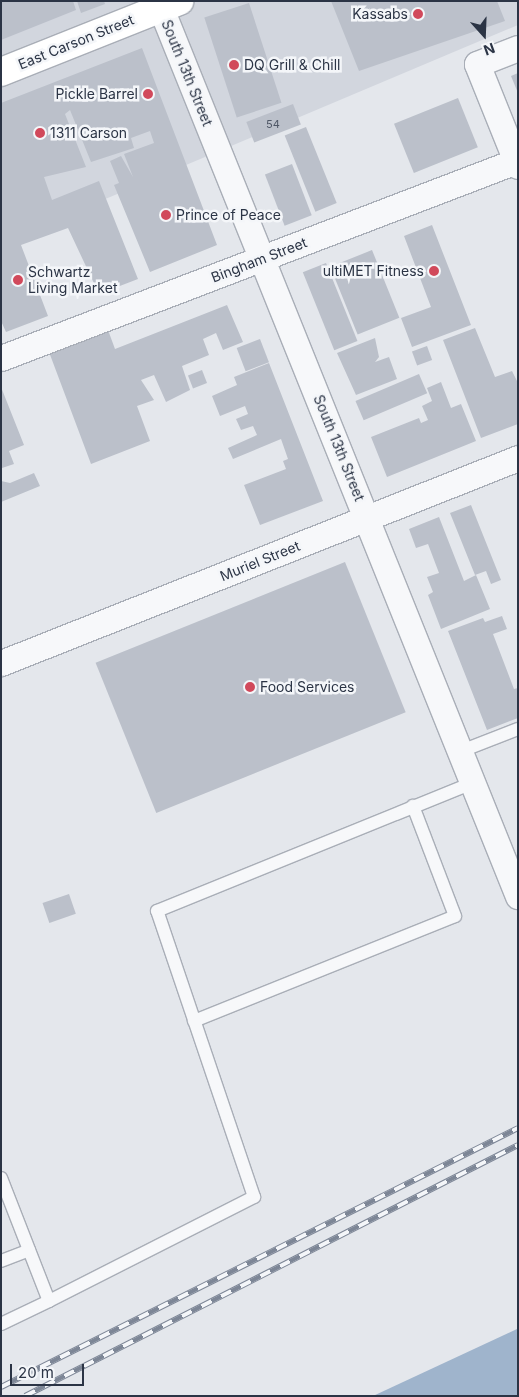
<!DOCTYPE html>
<style>
body{margin:0}
#map{position:relative;width:519px;height:1397px;overflow:hidden;background:#e4e7ec;font-family:Inter,sans-serif}
div>[style]{position:absolute}
[style*='--x']{left:calc(var(--x)*1px);top:calc(var(--y)*1px);width:calc(var(--w)*1px);rotate:calc(var(--a)*1deg)}
.built>*{inset:0;background:#d2d6de}
.water>*{inset:0;background:#9fb4cc}
.building>*{inset:0;background:#bbc0ca;transform-origin:0 0}
.roads{filter:drop-shadow(1px 0 #a9aeb7) drop-shadow(-1px 0 #a9aeb7) drop-shadow(0 1px #a9aeb7) drop-shadow(0 -1px #a9aeb7)}
.lane>*{height:12px;margin:-6px;padding:0 6px;transform-origin:6px;border-radius:6px;background:#f7f8fa}
.street>*{height:25px;margin:-12.5px;padding:0 12.5px;transform-origin:12.5px;border-radius:12.5px;background:#f7f8fa}
.primary>*{height:28px;margin:-14px;padding:0 14px;transform-origin:14px;border-radius:14px;background:#fff}
.rail>*{height:5.5px;margin-top:-2.75px;transform-origin:0;background:repeating-linear-gradient(90deg,#f4f6f9 0 11px,#7d8696 0 22px);box-sizing:border-box;border-block:1px solid #7d8696}
.dots>*{width:14px;height:14px;translate:-50% -50%;box-sizing:border-box;border:2px solid #f4f6f9;border-radius:50%}
span{translate:-50% -50%;white-space:nowrap;text-align:center;line-height:1.15;-webkit-text-stroke:5px #f4f6f9;paint-order:stroke}
.number-label{font-size:11px;color:#4f5766}
.number-label span{-webkit-text-stroke-width:0}
.poi-label{font-size:14px;color:#2b3445}
.right{translate:-100% -50%;text-align:right}
.left{translate:0 -50%;text-align:left}
.street-label{font-size:14px;color:#2b3445}
.frame{position:absolute;inset:0;border:2px solid #2b3445;pointer-events:none}
.north{position:absolute;left:459px;top:10px;width:50px;height:50px;-webkit-text-stroke:4px #f4f6f9;paint-order:stroke;rotate:160deg;font-size:14px;font-weight:700;line-height:20px;text-align:center;color:#2b3445}
.north::after{content:'';display:block;margin:auto;width:18px;height:22px;background:#2b3445;clip-path:polygon(50% 0,100% 100%,50% 72%,0 100%)}
.scale{position:absolute;left:10px;top:1364px;width:74px;height:22px;box-sizing:border-box;border:2px solid #2b3445;border-top:0;padding-left:6px;font-size:15px;line-height:18px;white-space:nowrap;color:#2b3445;-webkit-text-stroke:4px #f4f6f9;paint-order:stroke}
</style>
<div id="map">
<div class="built">
<div style="clip-path:polygon(1px 1px,518px 1px,518px 25px,1px 243px)"></div>
</div>
<div class="water">
<div style="clip-path:polygon(517px 1329px,518px 1396px,373px 1396px)"></div>
</div>
<div class="building">
<div style="clip-path:polygon(1px 1px,73px 1px,76px 10px,1px 40px)"></div>
<div style="clip-path:polygon(77px 1px,104px 1px,105px 4px,81px 13px)"></div>
<div style="clip-path:polygon(331px 1px,497px 1px,505px 21px,359px 71px)"></div>
<div style="left:249px;top:3px;width:105px;height:47px;rotate:72deg"></div>
<div style="clip-path:polygon(142px 48px,217px 245px,150px 272px,114px 185px,119px 183px,110px 161px,121px 156px,133px 177px,124px 154px,154px 143px,150px 131px,131px 138px,134px 148px,91px 162px,70px 110px,65px 114px,86px 167px,44px 177px,52px 200px,99px 181px,138px 279px,99px 294px,68px 228px,21px 245px,48px 316px,6px 332px,1px 321px,1px 103px)"></div>
<div style="clip-path:polygon(518px 73px,518px 93px,511px 76px)"></div>
<div style="left:458px;top:98px;width:53px;height:69px;rotate:68deg"></div>
<div style="left:293px;top:104px;width:22px;height:50px;rotate:69deg"></div>
<div style="left:306px;top:127px;width:82px;height:23px;rotate:68deg"></div>
<div style="left:292px;top:164px;width:55px;height:29px;rotate:69deg"></div>
<div style="clip-path:polygon(432px 225px,471px 325px,412px 347px,401px 318px,431px 307px,404px 236px)"></div>
<div style="left:372px;top:250px;width:73px;height:45px;rotate:68deg"></div>
<div style="left:326px;top:263px;width:84px;height:25px;rotate:68deg"></div>
<div style="clip-path:polygon(227px 305px,243px 342px,223px 350px,216px 333px,203px 339px,209px 355px,182px 366px,190px 390px,166px 402px,154px 375px,141px 380px,154px 400px,137px 406px,150px 441px,91px 464px,49px 352px,108px 330px,115px 349px)"></div>
<div style="clip-path:polygon(475px 328px,495px 377px,512px 371px,518px 383px,518px 424px,481px 438px,443px 340px)"></div>
<div style="clip-path:polygon(375px 338px,379px 357px,375px 362px,389px 357px,397px 379px,356px 395px,337px 353px)"></div>
<div style="left:260px;top:339px;width:25px;height:25px;rotate:69deg"></div>
<div style="left:427px;top:346px;width:15px;height:16px;rotate:70deg"></div>
<div style="clip-path:polygon(269px 363px,323px 501px,260px 525px,244px 485px,286px 469px,283px 461px,288px 459px,281px 439px,233px 459px,228px 448px,257px 435px,253px 426px,241px 430px,236px 419px,248px 414px,245px 406px,220px 416px,212px 396px,237px 385px,234px 377px)"></div>
<div style="left:202px;top:370px;width:14px;height:15px;rotate:69deg"></div>
<div style="left:419px;top:374px;width:21px;height:69px;rotate:67deg"></div>
<div style="clip-path:polygon(441px 382px,451px 408px,461px 404px,476px 441px,387px 477px,371px 437px,419px 418px,421px 423px,428px 420px,422px 406px,432px 401px,427px 388px)"></div>
<div style="clip-path:polygon(1px 387px,24px 445px,9px 451px,14px 464px,2px 468px,1px 475px)"></div>
<div style="clip-path:polygon(34px 473px,40px 486px,1px 502px,1px 481px,10px 483px)"></div>
<div style="clip-path:polygon(471px 505px,501px 580px,491px 584px,486px 571px,475px 575px,450px 513px)"></div>
<div style="clip-path:polygon(439px 517px,464px 581px,476px 575px,490px 609px,441px 629px,428px 595px,433px 592px,427px 577px,439px 573px,428px 544px,416px 548px,409px 529px)"></div>
<div style="left:345px;top:562px;width:162px;height:269px;rotate:68deg"></div>
<div style="clip-path:polygon(502px 616px,507px 629px,493px 634px,514px 689px,518px 688px,518px 718px,487px 730px,448px 631px,483px 618px,485px 622px)"></div>
<div style="left:69px;top:894px;width:21px;height:28px;rotate:71deg"></div>
</div>
<div class="roads">
<div class="lane">
<div style="--x:459;--y:752;--w:63;--a:-21.3"></div>
<div style="--x:194;--y:1021;--w:281;--a:-21.9"></div>
<div style="--x:455;--y:916;--w:118;--a:-110.9"></div>
<div style="--x:1;--y:1178;--w:132;--a:68.7"></div>
<div style="--x:49;--y:1301;--w:230;--a:-26.9"></div>
<div style="--x:254;--y:1197;--w:302;--a:-108.7"></div>
<div style="--x:157;--y:911;--w:340;--a:-22.1"></div>
<div style="--x:1;--y:1261;--w:30;--a:-21"></div>
<div style="--x:1;--y:1324;--w:53;--a:-25.6"></div>
</div>
<div class="street">
<div style="--x:158;--y:1;--w:965;--a:68.09"></div>
<div style="--x:518;--y:48;--w:44;--a:158.7"></div>
<div style="--x:477;--y:64;--w:110;--a:68.1"></div>
<div style="--x:1;--y:358;--w:551;--a:-20.93"></div>
<div style="--x:1;--y:663;--w:556;--a:-21.63"></div>
</div>
<div class="primary">
<div style="--x:1;--y:72;--w:192;--a:-21.7"></div>
</div>
</div>
<div class="rail">
<div style="--x:1;--y:1387;--w:578;--a:-26.61"></div>
<div style="--x:25;--y:1396;--w:553;--a:-26.98"></div>
</div>
<div class="dots">
<div style="left:418px;top:14px;background:#d1495b"></div>
<div style="left:234px;top:65px;background:#d1495b"></div>
<div style="left:148px;top:94px;background:#d1495b"></div>
<div style="left:40px;top:133px;background:#d1495b"></div>
<div style="left:166px;top:215px;background:#d1495b"></div>
<div style="left:434px;top:271px;background:#d1495b"></div>
<div style="left:18px;top:280px;background:#d1495b"></div>
<div style="left:250px;top:687px;background:#d1495b"></div>
</div>
<div class="number-label">
<span style="left:273px;top:124px">54</span>
</div>
<div class="poi-label">
<span class="right" style="left:408px;top:14px">Kassabs</span>
<span class="left" style="left:244px;top:65px">DQ Grill &amp; Chill</span>
<span class="right" style="left:138px;top:94px">Pickle Barrel</span>
<span class="left" style="left:50px;top:133px">1311 Carson</span>
<span class="left" style="left:176px;top:215px">Prince of Peace</span>
<span class="right" style="left:424px;top:271px">ultiMET Fitness</span>
<span class="left" style="left:28px;top:280px">Schwartz<br>Living Market</span>
<span class="left" style="left:260px;top:687px">Food Services</span>
</div>
<div class="street-label">
<span style="left:76px;top:42px;rotate:-22deg">East Carson Street</span>
<span style="left:187px;top:73px;rotate:68deg">South 13th Street</span>
<span style="left:259px;top:260px;rotate:-21deg">Bingham Street</span>
<span style="left:339px;top:448px;rotate:68deg">South 13th Street</span>
<span style="left:260px;top:561px;rotate:-22deg">Muriel Street</span>
</div>
<div class="frame"></div>
<div class="north">N</div>
<div class="scale">20 m</div>
</div>
